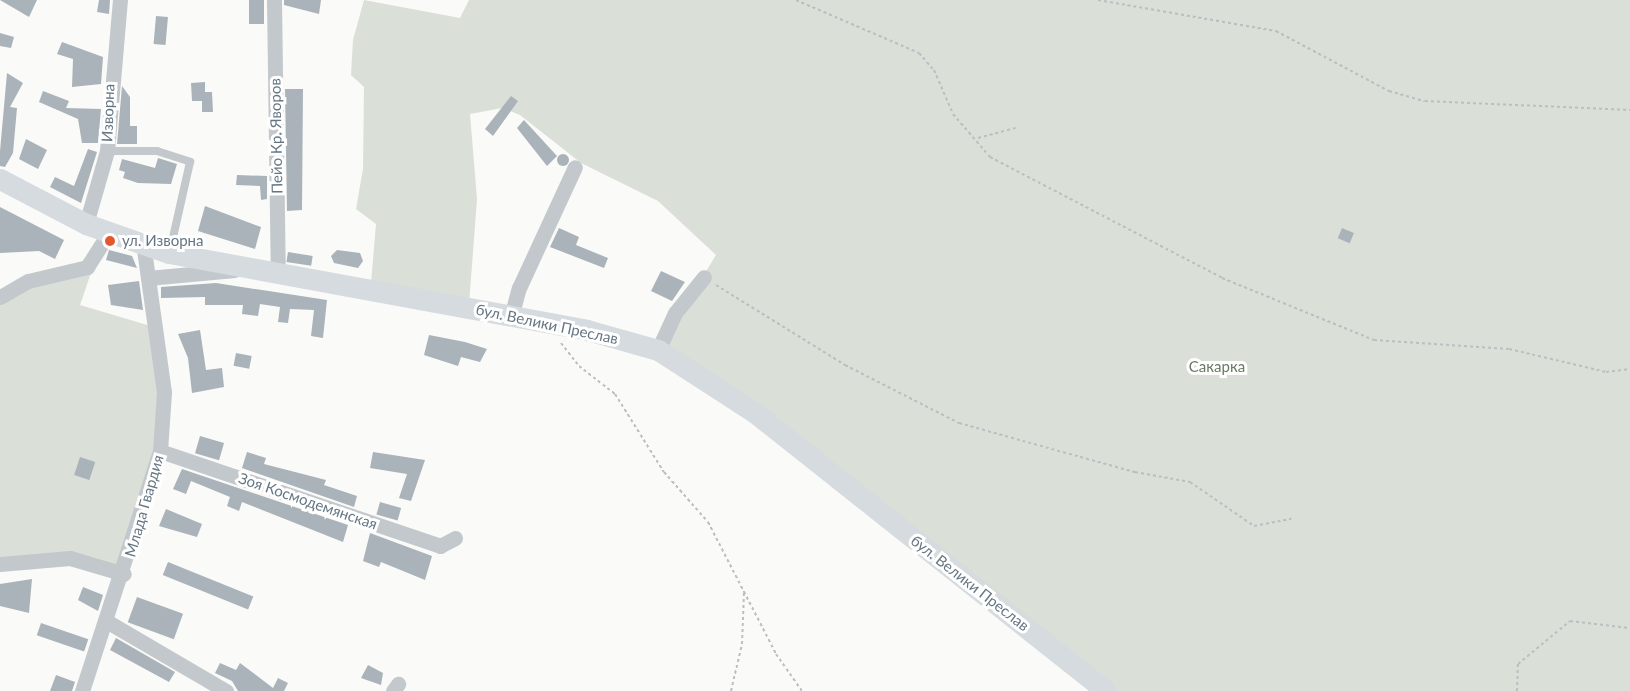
<!DOCTYPE html>
<meta charset="utf-8">
<style>
body{margin:0}
#map{position:relative;width:1630px;height:691px;overflow:hidden;background:#fafaf8;font-family:Lato,sans-serif}
div>[style]{position:absolute}
[style*='--x']{left:calc(var(--x)*1px);top:calc(var(--y)*1px);width:calc(var(--w)*1px);rotate:calc(var(--a)*1deg)}
.green>*{inset:0;background:#dadfd7}
.building>*{inset:0;background:#aab3b9;transform-origin:0 0}
.round{border-radius:50%}
.path>*{height:2px;margin-top:-1px;transform-origin:0;background:repeating-linear-gradient(90deg,#bbbfc2 0 3px,transparent 0 6px)}
.lane>*{height:8px;margin:-4px;padding:0 4px;transform-origin:4px;border-radius:4px;background:#c3c8cc}
.street>*{height:15px;margin:-7.5px;padding:0 7.5px;transform-origin:7.5px;border-radius:7.5px;background:#c3c8cc}
.secondary>*{height:21px;margin:-10.5px;padding:0 10.5px;transform-origin:10.5px;border-radius:10.5px;background:#d6dbdf}
.dots>*{width:16px;height:16px;translate:-50% -50%;box-sizing:border-box;border:3px solid #fff;border-radius:50%}
span{translate:-50% -50%;white-space:nowrap;text-align:center;line-height:1.15;-webkit-text-stroke:6px #fff;paint-order:stroke}
.street-label{font-size:15px;color:#657683}
.poi-label{font-size:15px;color:#657683}
.left{translate:0 -50%;text-align:left}
.park-label{font-size:15px;color:#687a64}
</style>
<div id="map">
<div class="green">
<div style="clip-path:polygon(364px 0,460px 18px,469px 0,1630px 0,1630px 691px,1106px 691px,658px 350px,716px 255px,658px 201px,581px 163px,520px 115px,502px 108px,470px 114px,477px 199px,469px 304px,371px 283px,376px 224px,356px 209px,363px 169px,364px 87px,351px 75px,353px 40px)"></div>
<div style="clip-path:polygon(75px 273px,91px 273px,80px 305px,154px 327px,160px 451px,124px 574px,70px 558px,0 564px,0 297px)"></div>
</div>
<div class="building">
<div style="clip-path:polygon(0 0,37px 0,29px 17px)"></div>
<div style="clip-path:polygon(99px 0,110px 0,109px 14px,97px 12px)"></div>
<div style="left:249px;top:0;width:15px;height:24px"></div>
<div style="clip-path:polygon(284px 0,321px 0,319px 14px,284px 5px)"></div>
<div style="left:156px;top:16px;width:12px;height:28px;rotate:5deg"></div>
<div style="clip-path:polygon(0 33px,14px 37px,11px 48px,0 46px)"></div>
<div style="clip-path:polygon(62px 42px,103px 57px,101px 84px,72px 87px,73px 59px,57px 54px)"></div>
<div style="clip-path:polygon(7px 73px,23px 83px,10px 107px,17px 108px,13px 153px,5px 167px,0 166px,0 151px)"></div>
<div style="clip-path:polygon(205px 82px,205px 92px,212px 92px,213px 112px,202px 112px,202px 101px,192px 101px,191px 83px)"></div>
<div style="clip-path:polygon(122px 86px,130px 97px,130px 126px,137px 126px,137px 144px,117px 144px)"></div>
<div style="clip-path:polygon(285px 89px,303px 89px,302px 210px,287px 211px)"></div>
<div style="clip-path:polygon(43px 91px,69px 101px,66px 108px,101px 109px,98px 143px,82px 143px,78px 119px,39px 102px)"></div>
<div style="clip-path:polygon(511px 96px,518px 101px,493px 136px,485px 129px)"></div>
<div style="clip-path:polygon(524px 120px,557px 156px,547px 166px,517px 128px)"></div>
<div style="clip-path:polygon(26px 139px,47px 150px,38px 169px,19px 159px)"></div>
<div style="clip-path:polygon(88px 149px,97px 152px,81px 203px,50px 187px,55px 177px,74px 186px)"></div>
<div class="round" style="left:557px;top:154px;width:12px;height:12px"></div>
<div style="clip-path:polygon(158px 158px,177px 164px,171px 184px,138px 183px,123px 178px,125px 172px,119px 170px,122px 159px,155px 168px)"></div>
<div style="clip-path:polygon(237px 175px,267px 176px,267px 199px,261px 200px,260px 186px,236px 185px)"></div>
<div style="clip-path:polygon(205px 206px,261px 227px,255px 249px,198px 231px)"></div>
<div style="clip-path:polygon(0 207px,64px 240px,55px 259px,39px 251px,0 253px)"></div>
<div style="clip-path:polygon(559px 228px,579px 237px,576px 245px,608px 258px,604px 268px,550px 247px)"></div>
<div style="left:1342px;top:228px;width:13px;height:11px;rotate:23deg"></div>
<div style="clip-path:polygon(109px 250px,132px 256px,137px 268px,106px 260px)"></div>
<div style="clip-path:polygon(337px 250px,360px 253px,363px 261px,358px 268px,334px 263px,331px 256px)"></div>
<div style="left:288px;top:252px;width:25px;height:10px;rotate:9deg"></div>
<div style="clip-path:polygon(661px 271px,685px 282px,672px 301px,651px 291px)"></div>
<div style="clip-path:polygon(139px 281px,143px 310px,111px 305px,108px 285px)"></div>
<div style="clip-path:polygon(216px 283px,327px 300px,323px 338px,311px 336px,314px 310px,290px 309px,288px 323px,278px 322px,280px 307px,260px 304px,258px 316px,242px 314px,243px 305px,205px 305px,205px 297px,161px 298px,161px 287px)"></div>
<div style="clip-path:polygon(200px 330px,206px 370px,222px 368px,224px 387px,192px 393px,188px 358px,178px 334px)"></div>
<div style="clip-path:polygon(429px 335px,465px 342px,487px 349px,480px 362px,461px 357px,458px 366px,424px 355px)"></div>
<div style="left:236px;top:353px;width:16px;height:13px;rotate:11deg"></div>
<div style="left:200px;top:436px;width:25px;height:18px;rotate:16deg"></div>
<div style="clip-path:polygon(247px 452px,266px 458px,264px 464px,326px 480px,324px 485px,357px 496px,354px 507px,242px 468px)"></div>
<div style="clip-path:polygon(373px 452px,425px 460px,411px 501px,399px 498px,407px 474px,370px 468px)"></div>
<div style="left:80px;top:457px;width:16px;height:19px;rotate:18deg"></div>
<div style="clip-path:polygon(182px 469px,348px 525px,343px 542px,242px 502px,239px 511px,227px 506px,230px 497px,191px 481px,186px 494px,173px 489px)"></div>
<div style="left:380px;top:502px;width:22px;height:13px;rotate:16deg"></div>
<div style="clip-path:polygon(166px 509px,202px 524px,197px 537px,159px 526px)"></div>
<div style="clip-path:polygon(370px 533px,432px 556px,425px 580px,381px 562px,379px 567px,363px 561px)"></div>
<div style="left:168px;top:562px;width:92px;height:14px;rotate:22deg"></div>
<div style="clip-path:polygon(32px 579px,29px 613px,0 606px,0 584px)"></div>
<div style="clip-path:polygon(83px 587px,103px 595px,98px 611px,78px 600px)"></div>
<div style="left:137px;top:597px;width:49px;height:27px;rotate:20deg"></div>
<div style="left:41px;top:623px;width:50px;height:13px;rotate:19deg"></div>
<div style="clip-path:polygon(116px 638px,175px 672px,169px 682px,110px 650px)"></div>
<div style="clip-path:polygon(220px 663px,236px 670px,240px 663px,273px 688px,278px 678px,288px 683px,284px 691px,238px 691px,232px 681px,215px 673px)"></div>
<div style="clip-path:polygon(368px 665px,383px 673px,381px 685px,361px 678px)"></div>
<div style="clip-path:polygon(56px 675px,75px 682px,72px 691px,50px 691px)"></div>
</div>
<div class="path">
<div style="--x:796;--y:0;--w:134;--a:23.3"></div>
<div style="--x:919;--y:53;--w:23;--a:49"></div>
<div style="--x:934;--y:70;--w:48;--a:66.6"></div>
<div style="--x:953;--y:114;--w:57;--a:49.3"></div>
<div style="--x:990;--y:157;--w:262;--a:27.5"></div>
<div style="--x:1222;--y:278;--w:164;--a:22.2"></div>
<div style="--x:1374;--y:340;--w:135;--a:3.8"></div>
<div style="--x:1509;--y:349;--w:100;--a:13.3"></div>
<div style="--x:1606;--y:372;--w:24;--a:-7"></div>
<div style="--x:1098;--y:0;--w:181;--a:9.9"></div>
<div style="--x:1276;--y:31;--w:128;--a:28"></div>
<div style="--x:1389;--y:91;--w:37;--a:16"></div>
<div style="--x:1425;--y:101;--w:205;--a:2.5"></div>
<div style="--x:978;--y:138;--w:39;--a:-15"></div>
<div style="--x:716;--y:285;--w:152;--a:31.8"></div>
<div style="--x:845;--y:365;--w:128;--a:27"></div>
<div style="--x:959;--y:423;--w:183;--a:15.6"></div>
<div style="--x:1135;--y:472;--w:56;--a:10.3"></div>
<div style="--x:1190;--y:482;--w:78;--a:34.5"></div>
<div style="--x:1254;--y:526;--w:38;--a:-11"></div>
<div style="--x:561;--y:343;--w:29;--a:52"></div>
<div style="--x:579;--y:366;--w:46;--a:37.9"></div>
<div style="--x:615;--y:394;--w:92;--a:57.9"></div>
<div style="--x:664;--y:472;--w:67;--a:48.7"></div>
<div style="--x:708;--y:522;--w:148;--a:62.7"></div>
<div style="--x:776;--y:654;--w:45;--a:54.9"></div>
<div style="--x:731;--y:691;--w:48;--a:-76.8"></div>
<div style="--x:742;--y:644;--w:53;--a:-87.8"></div>
<div style="--x:1517;--y:691;--w:27;--a:-88"></div>
<div style="--x:1518;--y:664;--w:67;--a:-39.6"></div>
<div style="--x:1570;--y:621;--w:60;--a:6.7"></div>
</div>
<div class="lane">
<div style="--x:107;--y:151;--w:50;--a:0"></div>
<div style="--x:157;--y:151;--w:35;--a:18"></div>
<div style="--x:190;--y:162;--w:91;--a:102.7"></div>
</div>
<div class="street">
<div style="--x:274;--y:0;--w:272;--a:89.2"></div>
<div style="--x:86;--y:224;--w:76;--a:-74"></div>
<div style="--x:107;--y:151;--w:152;--a:-85.1"></div>
<div style="--x:148;--y:278;--w:87;--a:-5.3"></div>
<div style="--x:0;--y:297;--w:32;--a:-30"></div>
<div style="--x:28;--y:281;--w:61;--a:-13.3"></div>
<div style="--x:87;--y:267;--w:43;--a:-57.4"></div>
<div style="--x:511;--y:317;--w:30;--a:-75"></div>
<div style="--x:519;--y:288;--w:133;--a:-65.2"></div>
<div style="--x:658;--y:350;--w:41;--a:-65.3"></div>
<div style="--x:675;--y:313;--w:46;--a:-51.1"></div>
<div style="--x:160;--y:451;--w:296;--a:18.7"></div>
<div style="--x:440;--y:546;--w:17;--a:-28"></div>
<div style="--x:0;--y:564;--w:70;--a:-4.9"></div>
<div style="--x:70;--y:558;--w:56;--a:16.5"></div>
<div style="--x:108;--y:622;--w:137;--a:30.3"></div>
<div style="--x:82;--y:691;--w:252;--a:-72"></div>
<div style="--x:160;--y:451;--w:59;--a:-86.1"></div>
<div style="--x:164;--y:392;--w:150;--a:-98"></div>
<div style="--x:393;--y:691;--w:9;--a:-54"></div>
</div>
<div class="secondary">
<div style="--x:0;--y:179;--w:97;--a:27.6"></div>
<div style="--x:86;--y:224;--w:88;--a:19.3"></div>
<div style="--x:169;--y:253;--w:425;--a:10.4"></div>
<div style="--x:587;--y:330;--w:74;--a:15.7"></div>
<div style="--x:658;--y:350;--w:114;--a:32.9"></div>
<div style="--x:754;--y:412;--w:449;--a:38.4"></div>
</div>
<div class="dots">
<div style="left:110px;top:241px;background:#e4572e"></div>
</div>
<div class="street-label">
<span style="left:108px;top:113px;rotate:-88deg">Изворна</span>
<span style="left:276px;top:136px;rotate:-91deg">Пейо Кр. Яворов</span>
<span style="left:547px;top:324px;rotate:12deg">бул. Велики Преслав</span>
<span style="left:308px;top:501px;rotate:19deg">Зоя Космодемянская</span>
<span style="left:144px;top:506px;rotate:-74deg">Млада Гвардия</span>
<span style="left:970px;top:583px;rotate:38deg">бул. Велики Преслав</span>
</div>
<div class="poi-label">
<span class="left" style="left:122px;top:241px">ул. Изворна</span>
</div>
<div class="park-label">
<span style="left:1217px;top:367px">Сакарка</span>
</div>
</div>
